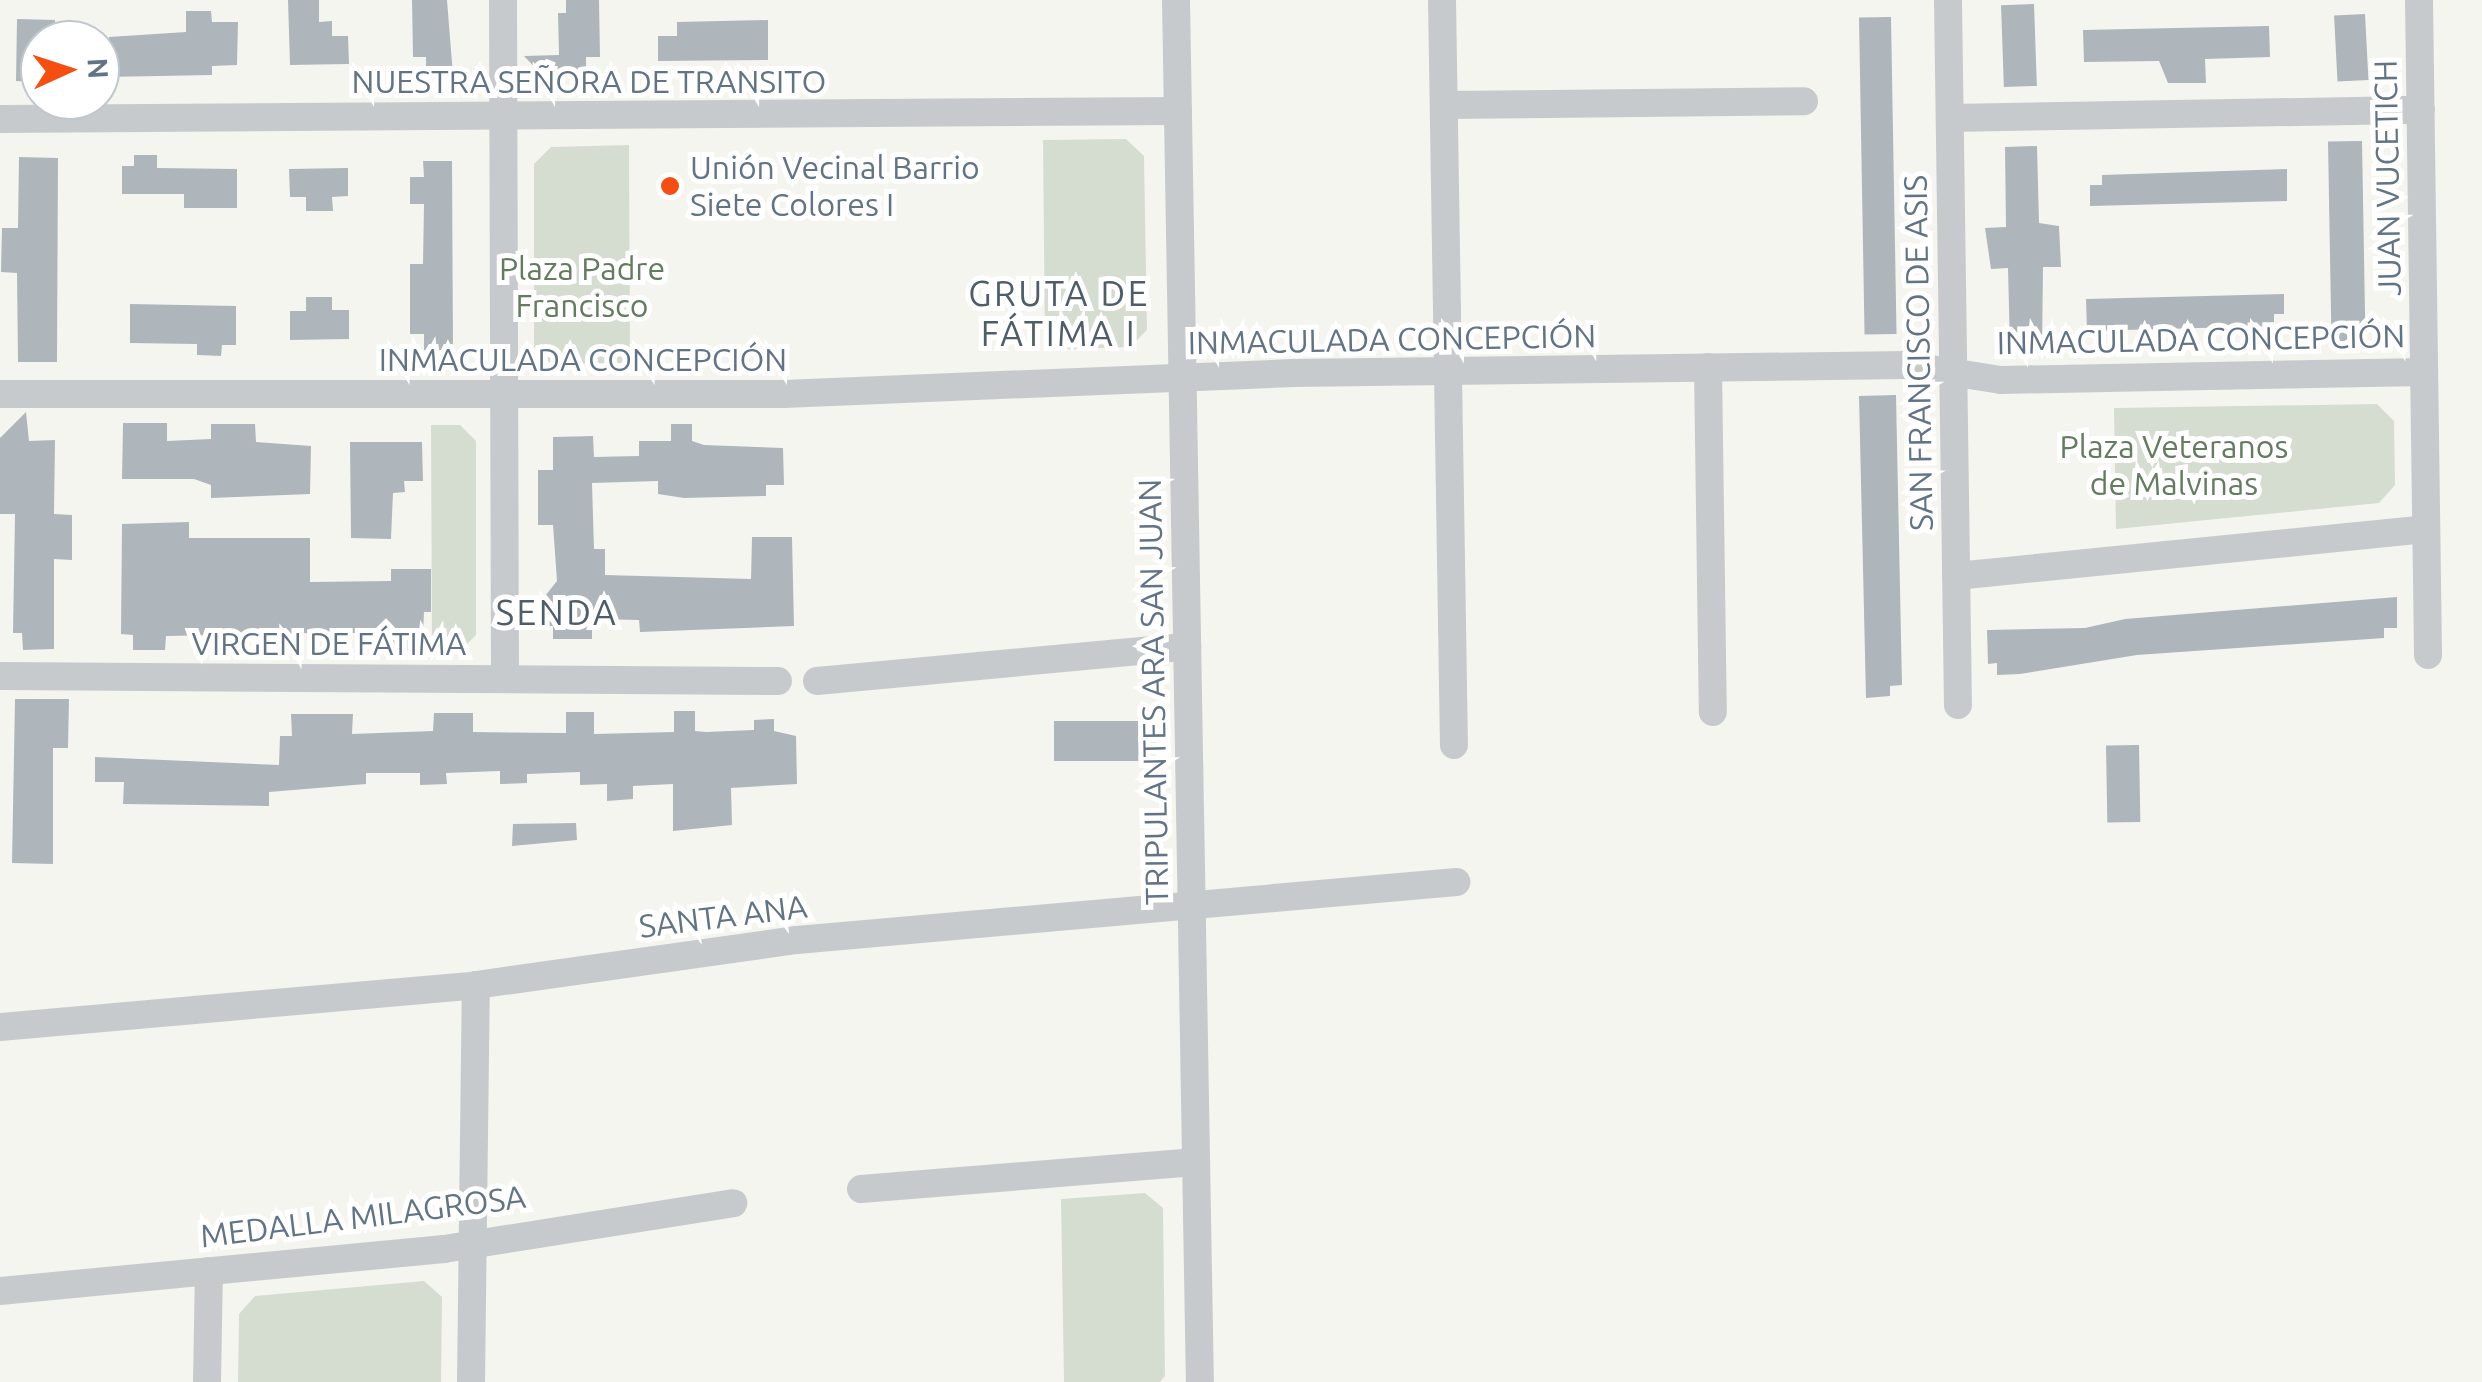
<!DOCTYPE html>
<meta charset="utf-8">
<style>
body{margin:0}
#map{position:relative;width:2482px;height:1382px;overflow:hidden;background:#f5f5f0;font-family:Ubuntu,sans-serif}
div>[style]{position:absolute}
[style*='--x']{left:calc(var(--x)*1px);top:calc(var(--y)*1px);width:calc(var(--w)*1px);rotate:calc(var(--a)*1deg)}
.green>*{inset:0;background:#d5ddd1}
.building>*{inset:0;background:#aeb6bb;transform-origin:0 0}
.street>*{height:28px;margin:-14px;padding:0 14px;transform-origin:14px;border-radius:14px;background:#c7cacd}
.dots>*{width:28px;height:28px;translate:-50% -50%;box-sizing:border-box;border:5px solid #fff;border-radius:50%}
span{translate:-50% -50%;white-space:nowrap;text-align:center;line-height:1.15;-webkit-text-stroke:10px #fff;paint-order:stroke}
.street-label{font-size:32px;color:#617385}
.poi-label{font-size:32px;color:#617385}
.left{translate:0 -50%;text-align:left}
.park-label{font-size:32px;color:#647b60}
.neighbourhood-label{font-size:35px;color:#4f5d69;letter-spacing:2.5px}
.north{position:absolute;left:20px;top:20px;width:100px;height:100px;box-sizing:border-box;background:#fff;border:2px solid #c0c7ce;border-radius:50%;rotate:87deg;font-size:28px;font-weight:700;line-height:40px;text-align:center;color:#617385}
.north::after{content:'';display:block;margin:auto;width:35px;height:45px;background:#f54e10;clip-path:polygon(50% 0,100% 100%,50% 72%,0 100%)}
</style>
<div id="map">
<div class="green">
<div style="clip-path:polygon(1126px 139px,1144px 156px,1147px 330px,1130px 347px,1045px 350px,1043px 140px)"></div>
<div style="clip-path:polygon(629px 145px,630px 363px,551px 364px,534px 347px,534px 164px,551px 147px)"></div>
<div style="clip-path:polygon(2377px 404px,2394px 421px,2395px 485px,2379px 503px,2116px 529px,2114px 408px)"></div>
<div style="clip-path:polygon(431px 425px,460px 425px,476px 441px,476px 635px,459px 652px,432px 652px)"></div>
<div style="clip-path:polygon(1145px 1193px,1163px 1208px,1165px 1376px,1160px 1382px,1064px 1382px,1061px 1199px)"></div>
<div style="clip-path:polygon(424px 1281px,442px 1297px,441px 1382px,238px 1382px,239px 1314px,255px 1296px)"></div>
</div>
<div class="building">
<div style="clip-path:polygon(288px 0,319px 0,319px 22px,332px 21px,332px 36px,348px 36px,349px 64px,290px 65px)"></div>
<div style="clip-path:polygon(412px 0,447px 0,453px 75px,426px 75px,426px 57px,413px 57px)"></div>
<div style="clip-path:polygon(566px 0,599px 0,600px 57px,586px 57px,586px 73px,561px 73px,563px 97px,524px 56px,559px 55px,558px 13px,566px 13px)"></div>
<div style="left:2034px;top:4px;width:82px;height:33px;rotate:88deg"></div>
<div style="clip-path:polygon(186px 11px,211px 11px,212px 22px,238px 22px,237px 65px,212px 66px,212px 75px,105px 77px,109px 37px,186px 32px)"></div>
<div style="left:2365px;top:14px;width:66px;height:31px;rotate:87deg"></div>
<div style="left:1891px;top:17px;width:317px;height:32px;rotate:89deg"></div>
<div style="clip-path:polygon(17px 19px,55px 20px,55px 40px,40px 40px,40px 82px,16px 81px)"></div>
<div style="clip-path:polygon(768px 20px,768px 60px,658px 61px,658px 36px,677px 36px,677px 22px)"></div>
<div style="clip-path:polygon(2269px 26px,2270px 57px,2205px 59px,2206px 83px,2168px 83px,2159px 61px,2084px 62px,2083px 30px)"></div>
<div style="left:2362px;top:141px;width:202px;height:34px;rotate:89deg"></div>
<div style="clip-path:polygon(2037px 146px,2039px 223px,2059px 226px,2061px 267px,2043px 267px,2042px 349px,2010px 349px,2008px 268px,1991px 269px,1985px 228px,2006px 227px,2005px 147px)"></div>
<div style="clip-path:polygon(134px 155px,157px 155px,157px 168px,237px 169px,237px 208px,184px 208px,184px 194px,122px 194px,122px 166px,134px 166px)"></div>
<div style="clip-path:polygon(19px 157px,58px 158px,57px 362px,18px 362px,17px 273px,1px 272px,2px 228px,18px 228px)"></div>
<div style="clip-path:polygon(423px 161px,452px 161px,453px 350px,424px 350px,424px 334px,410px 334px,410px 264px,423px 264px,424px 204px,410px 204px,410px 177px,424px 177px)"></div>
<div style="clip-path:polygon(348px 168px,348px 196px,332px 197px,333px 211px,306px 211px,306px 197px,290px 197px,289px 169px)"></div>
<div style="clip-path:polygon(2287px 169px,2287px 201px,2090px 206px,2090px 185px,2102px 185px,2102px 175px)"></div>
<div style="clip-path:polygon(2284px 294px,2284px 314px,2274px 314px,2274px 326px,2087px 331px,2086px 299px)"></div>
<div style="clip-path:polygon(306px 297px,332px 297px,332px 310px,349px 310px,349px 339px,290px 340px,290px 311px,306px 311px)"></div>
<div style="clip-path:polygon(130px 304px,236px 306px,236px 345px,222px 345px,221px 356px,197px 355px,197px 344px,130px 343px)"></div>
<div style="clip-path:polygon(1896px 395px,1902px 685px,1890px 686px,1890px 696px,1866px 698px,1859px 396px)"></div>
<div style="clip-path:polygon(26px 412px,29px 441px,55px 440px,54px 514px,72px 515px,72px 560px,54px 559px,54px 649px,23px 650px,22px 633px,13px 633px,15px 514px,0 514px,0 438px)"></div>
<div style="clip-path:polygon(123px 423px,167px 423px,167px 441px,211px 439px,211px 424px,255px 424px,256px 442px,311px 446px,310px 494px,211px 498px,211px 485px,194px 479px,122px 479px)"></div>
<div style="clip-path:polygon(671px 424px,692px 424px,692px 441px,704px 445px,783px 448px,784px 485px,766px 485px,766px 496px,684px 498px,658px 494px,658px 481px,592px 483px,594px 549px,605px 549px,605px 575px,751px 579px,752px 537px,792px 537px,794px 626px,640px 632px,639px 620px,592px 619px,592px 639px,553px 639px,553px 626px,537px 626px,537px 606px,557px 581px,553px 525px,538px 525px,538px 470px,553px 470px,553px 437px,593px 436px,594px 457px,639px 456px,639px 441px,671px 441px)"></div>
<div style="clip-path:polygon(350px 442px,422px 442px,423px 481px,404px 481px,405px 492px,393px 493px,391px 539px,351px 538px)"></div>
<div style="clip-path:polygon(189px 522px,189px 538px,310px 538px,310px 582px,391px 581px,391px 569px,431px 569px,431px 612px,424px 612px,423px 634px,412px 634px,412px 651px,370px 651px,370px 633px,310px 633px,166px 636px,165px 650px,133px 650px,133px 635px,121px 634px,122px 524px)"></div>
<div style="clip-path:polygon(2397px 597px,2397px 628px,2384px 628px,2384px 638px,2137px 655px,2020px 674px,1997px 675px,1997px 663px,1988px 664px,1987px 630px,2085px 628px,2125px 619px)"></div>
<div style="clip-path:polygon(15px 699px,69px 699px,68px 748px,53px 748px,53px 864px,12px 863px)"></div>
<div style="clip-path:polygon(674px 711px,695px 711px,695px 731px,706px 732px,754px 730px,754px 720px,774px 719px,774px 731px,796px 736px,797px 784px,731px 788px,732px 825px,673px 831px,673px 784px,633px 786px,633px 799px,607px 801px,607px 784px,580px 785px,580px 772px,527px 774px,527px 783px,500px 784px,500px 771px,446px 773px,447px 784px,420px 785px,420px 773px,366px 773px,366px 784px,269px 792px,269px 806px,123px 804px,124px 782px,95px 782px,95px 757px,279px 765px,280px 736px,292px 736px,291px 714px,353px 714px,352px 734px,433px 731px,434px 713px,473px 713px,473px 732px,566px 733px,566px 712px,594px 712px,594px 734px,674px 732px)"></div>
<div style="left:1156px;top:721px;width:40px;height:102px;rotate:90deg"></div>
<div style="left:2139px;top:745px;width:77px;height:33px;rotate:89deg"></div>
<div style="clip-path:polygon(576px 823px,577px 840px,512px 846px,513px 824px)"></div>
</div>
<div class="street">
<div style="--x:503;--y:0;--w:679;--a:89.83"></div>
<div style="--x:1176;--y:0;--w:1382;--a:89.01"></div>
<div style="--x:1442;--y:0;--w:745;--a:89.08"></div>
<div style="--x:1948;--y:0;--w:705;--a:89.19"></div>
<div style="--x:2419;--y:0;--w:655;--a:89.21"></div>
<div style="--x:1444;--y:105;--w:360;--a:-0.6"></div>
<div style="--x:1950;--y:118;--w:471;--a:-1"></div>
<div style="--x:0;--y:119;--w:1178;--a:-0.39"></div>
<div style="--x:1708;--y:367;--w:345;--a:89.2"></div>
<div style="--x:0;--y:394;--w:784;--a:0"></div>
<div style="--x:784;--y:394;--w:509;--a:-2.36"></div>
<div style="--x:1293;--y:373;--w:613;--a:-0.75"></div>
<div style="--x:1906;--y:365;--w:96;--a:9"></div>
<div style="--x:2001;--y:380;--w:423;--a:-1.1"></div>
<div style="--x:1956;--y:576;--w:472;--a:-5.7"></div>
<div style="--x:0;--y:676;--w:778;--a:0.37"></div>
<div style="--x:817;--y:681;--w:372;--a:-5.3"></div>
<div style="--x:0;--y:1027;--w:478;--a:-5"></div>
<div style="--x:476;--y:985;--w:324;--a:-8"></div>
<div style="--x:797;--y:940;--w:662;--a:-5.03"></div>
<div style="--x:861;--y:1189;--w:336;--a:-4.6"></div>
<div style="--x:0;--y:1291;--w:446;--a:-5.4"></div>
<div style="--x:444;--y:1249;--w:293;--a:-9"></div>
<div style="--x:207;--y:1382;--w:111;--a:-89"></div>
<div style="--x:471;--y:1382;--w:397;--a:-89.3"></div>
</div>
<div class="dots">
<div style="left:670px;top:186px;background:#f54e10"></div>
</div>
<div class="street-label">
<span style="left:589px;top:81px">NUESTRA SEÑORA DE TRANSITO</span>
<span style="left:2387px;top:178px;rotate:-91deg">JUAN VUCETICH</span>
<span style="left:1392px;top:339px;rotate:-1deg">INMACULADA CONCEPCIÓN</span>
<span style="left:2201px;top:339px;rotate:-1deg">INMACULADA CONCEPCIÓN</span>
<span style="left:1918px;top:353px;rotate:-91deg">SAN FRANCISCO DE ASIS</span>
<span style="left:583px;top:359px">INMACULADA CONCEPCIÓN</span>
<span style="left:329px;top:643px">VIRGEN DE FÁTIMA</span>
<span style="left:1153px;top:692px;rotate:-91deg">TRIPULANTES ARA SAN JUAN</span>
<span style="left:723px;top:916px;rotate:-7deg">SANTA ANA</span>
<span style="left:363px;top:1216px;rotate:-7deg">MEDALLA MILAGROSA</span>
</div>
<div class="poi-label">
<span class="left" style="left:690px;top:186px">Unión Vecinal Barrio<br>Siete Colores I</span>
</div>
<div class="park-label">
<span style="left:582px;top:287px">Plaza Padre<br>Francisco</span>
<span style="left:2174px;top:465px">Plaza Veteranos<br>de Malvinas</span>
</div>
<div class="neighbourhood-label">
<span style="left:1059px;top:313px">GRUTA DE<br>FÁTIMA I</span>
<span style="left:557px;top:612px">SENDA</span>
</div>
<div class="north">N</div>
</div>
